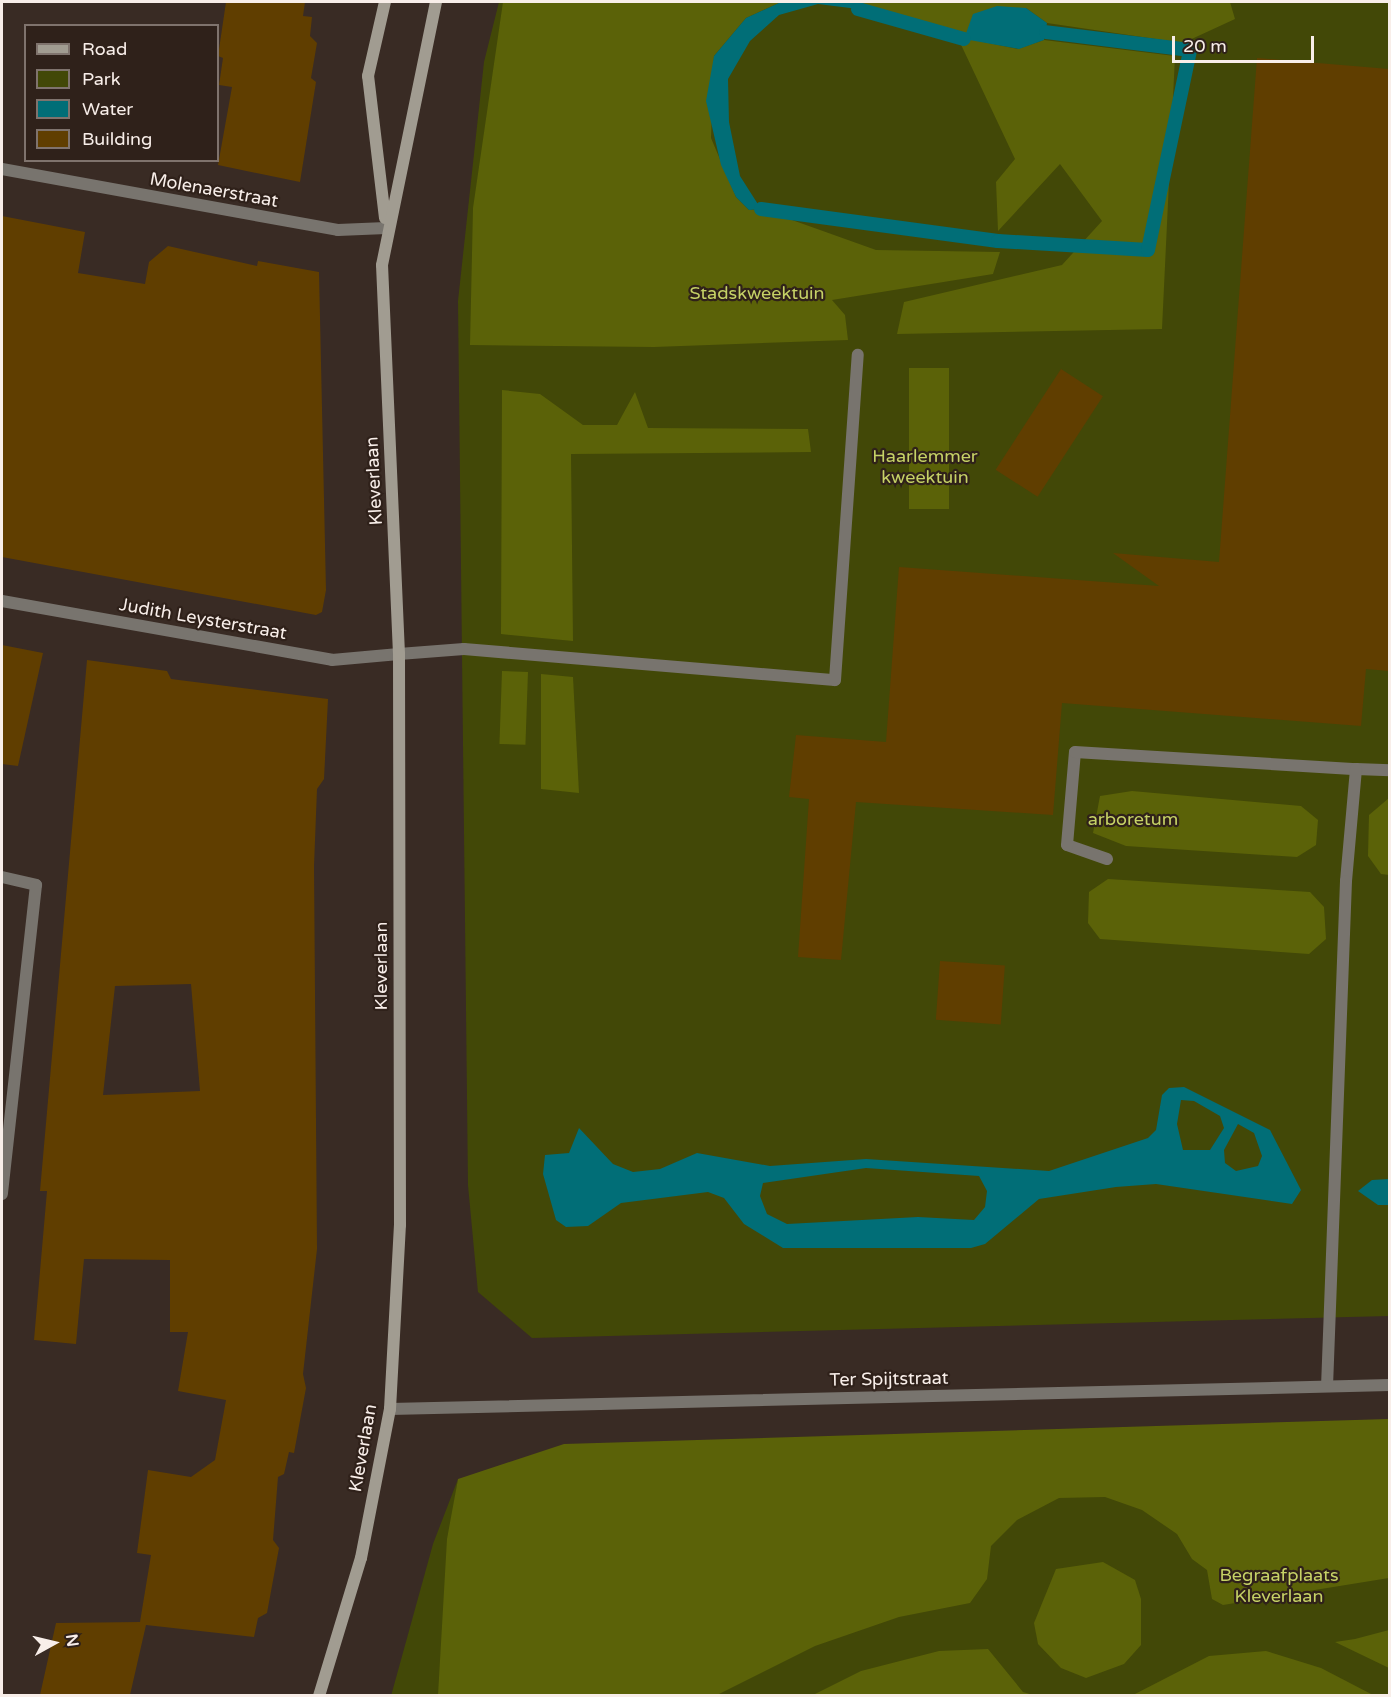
<!DOCTYPE html>
<style>
body{margin:0}
#map{position:relative;width:1391px;height:1697px;overflow:hidden;background:#392b24;font-family:"Varela Round",sans-serif}
div>[style]{position:absolute}
[style*='--x']{left:calc(var(--x)*1px);top:calc(var(--y)*1px);width:calc(var(--w)*1px);rotate:calc(var(--a)*1deg)}
.green>*{inset:0;background:#424807}
.forest>*{inset:0;background:#5b6208;transform-origin:0 0}
.water>*{inset:0;background:#016e77}
.stream>*{height:14px;margin:-7px;padding:0 7px;transform-origin:7px;border-radius:7px;background:#016e77}
.building>*{inset:0;background:#603e00;transform-origin:0 0}
.service>*{height:12px;margin:-6px;padding:0 6px;transform-origin:6px;border-radius:6px;background:#78746e}
.pedestrian>*{height:12px;margin:-6px;padding:0 6px;transform-origin:6px;border-radius:6px;background:#78746e}
.minor>*{height:12px;margin:-6px;padding:0 6px;transform-origin:6px;border-radius:6px;background:#78746e}
.secondary>*{height:12px;margin:-6px;padding:0 6px;transform-origin:6px;border-radius:6px;background:#a19c91}
span{translate:-50% -50%;white-space:nowrap;text-align:center;line-height:1.15;-webkit-text-stroke:4.5px #2f211a;paint-order:stroke}
.street-label{font-size:18px;color:#f8eee9}
.park-label{font-size:18px;color:#c6d266}
.frame{position:absolute;inset:0;border:3px solid #f8eee9;pointer-events:none}
.legend{position:absolute;left:24px;top:24px;width:195px;height:138px;box-sizing:border-box;background:#2f211a;border:2px solid #7f736d;margin:0;padding:8px 10px;list-style:none;font-size:18px;color:#f8eee9}
.legend li{display:flex;align-items:center;gap:12px;height:30px}
.legend b{width:30px;border:2px solid #7f736d}
.north{position:absolute;left:24px;top:1613px;width:60px;height:60px;-webkit-text-stroke:4px #2f211a;paint-order:stroke;rotate:82deg;font-size:16px;font-weight:700;line-height:24px;text-align:center;color:#f8eee9}
.north::after{content:'';display:block;margin:auto;width:21px;height:27px;background:#f8eee9;clip-path:polygon(50% 0,100% 100%,50% 72%,0 100%)}
.scale{position:absolute;left:1172px;top:36px;width:142px;height:27px;box-sizing:border-box;border:3px solid #f8eee9;border-top:0;padding-left:8px;font-size:18px;line-height:21px;white-space:nowrap;color:#f8eee9;-webkit-text-stroke:4px #2f211a;paint-order:stroke}
</style>
<div id="map">
<div class="green">
<div style="clip-path:polygon(499px 2px,1389px 2px,1389px 1316px,532px 1338px,478px 1292px,468px 1185px,458px 301px,484px 62px)"></div>
<div style="clip-path:polygon(1389px 1472px,1389px 1695px,391px 1696px,433px 1544px,458px 1479px,447px 1553px,461px 1521px)"></div>
</div>
<div class="forest">
<div style="clip-path:polygon(503px 2px,781px 2px,746px 18px,714px 56px,711px 138px,736px 197px,749px 210px,761px 209px,876px 250px,1000px 252px,993px 274px,832px 300px,845px 315px,848px 340px,654px 347px,470px 345px,473px 208px)"></div>
<div style="clip-path:polygon(854px 2px,1230px 2px,1235px 19px,1183px 43px,1047px 23px,1026px 8px,964px 38px,1018px 49px,1044px 40px,1175px 56px,1162px 329px,897px 334px,904px 302px,1062px 265px,1102px 221px,1060px 164px,998px 231px,996px 182px,1015px 159px,955px 32px)"></div>
<div style="left:909px;top:368px;width:40px;height:141px"></div>
<div style="clip-path:polygon(502px 390px,540px 394px,583px 425px,617px 425px,635px 392px,648px 428px,808px 429px,811px 452px,571px 454px,573px 641px,501px 634px)"></div>
<div style="left:502px;top:671px;width:26px;height:73px;rotate:2deg"></div>
<div style="clip-path:polygon(541px 674px,573px 677px,579px 793px,541px 789px)"></div>
<div style="clip-path:polygon(1132px 791px,1301px 806px,1318px 820px,1316px 845px,1297px 857px,1126px 846px,1093px 833px,1100px 796px)"></div>
<div style="clip-path:polygon(1389px 798px,1389px 875px,1381px 874px,1368px 856px,1369px 815px)"></div>
<div style="clip-path:polygon(1108px 879px,1310px 892px,1324px 907px,1326px 939px,1309px 954px,1100px 939px,1088px 923px,1089px 892px)"></div>
<div style="clip-path:polygon(1389px 1419px,1389px 1578px,1223px 1605px,1212px 1599px,1207px 1570px,1192px 1559px,1177px 1534px,1142px 1510px,1105px 1497px,1059px 1498px,1017px 1520px,991px 1546px,987px 1579px,970px 1603px,899px 1617px,815px 1646px,717px 1695px,438px 1695px,447px 1539px,458px 1479px,564px 1444px)"></div>
<div style="clip-path:polygon(1103px 1562px,1135px 1580px,1141px 1599px,1141px 1645px,1124px 1664px,1086px 1678px,1061px 1668px,1038px 1644px,1034px 1623px,1056px 1569px)"></div>
<div style="clip-path:polygon(1389px 1630px,1389px 1668px,1335px 1642px,1355px 1639px)"></div>
<div style="clip-path:polygon(988px 1649px,1023px 1692px,1033px 1695px,813px 1695px,861px 1671px,939px 1651px)"></div>
<div style="clip-path:polygon(1266px 1651px,1321px 1668px,1373px 1695px,1133px 1695px,1209px 1656px)"></div>
</div>
<div class="water">
<div style="clip-path:polygon(781px 2px,854px 2px,858px 9px,818px 4px,779px 15px,750px 41px,728px 79px,729px 122px,740px 176px,761px 209px,749px 210px,736px 197px,721px 165px,706px 101px,714px 56px,746px 18px)"></div>
<div style="clip-path:polygon(997px 6px,1026px 8px,1047px 23px,1044px 40px,1019px 49px,964px 39px,973px 14px)"></div>
<div style="clip-path:polygon(evenodd,1184px 1087px,1270px 1130px,1301px 1190px,1292px 1204px,1156px 1184px,1116px 1187px,1039px 1199px,985px 1244px,971px 1248px,783px 1248px,744px 1224px,724px 1198px,708px 1192px,621px 1203px,588px 1226px,566px 1227px,556px 1220px,543px 1174px,545px 1155px,569px 1153px,579px 1128px,613px 1164px,633px 1172px,660px 1169px,697px 1153px,770px 1166px,866px 1159px,1049px 1171px,1148px 1138px,1156px 1130px,1162px 1095px,1169px 1088px,1184px 1087px,1181px 1100px,1194px 1101px,1220px 1116px,1224px 1128px,1210px 1150px,1183px 1150px,1177px 1124px,1181px 1100px,1184px 1087px,1238px 1124px,1254px 1133px,1262px 1156px,1258px 1166px,1236px 1171px,1225px 1163px,1224px 1150px,1238px 1124px,1184px 1087px,866px 1168px,979px 1176px,987px 1191px,985px 1207px,974px 1220px,918px 1217px,787px 1224px,767px 1214px,760px 1196px,763px 1183px,866px 1168px)"></div>
<div style="clip-path:polygon(1389px 1179px,1389px 1205px,1378px 1205px,1358px 1191px,1372px 1180px)"></div>
</div>
<div class="stream">
<div style="--x:858;--y:9;--w:110;--a:15.8"></div>
<div style="--x:761;--y:209;--w:239;--a:7.7"></div>
<div style="--x:998;--y:241;--w:150;--a:3.4"></div>
<div style="--x:1148;--y:250;--w:204;--a:-78.1"></div>
<div style="--x:1190;--y:50;--w:145;--a:-172.9"></div>
</div>
<div class="building">
<div style="clip-path:polygon(226px 2px,305px 2px,303px 16px,312px 17px,310px 36px,317px 43px,311px 78px,316px 82px,300px 182px,218px 165px,232px 87px,219px 85px,223px 58px,218px 56px)"></div>
<div style="clip-path:polygon(1257px 58px,1389px 69px,1389px 671px,1366px 669px,1361px 726px,1062px 703px,1053px 815px,856px 802px,841px 960px,798px 957px,809px 799px,789px 797px,796px 735px,886px 742px,899px 567px,1159px 586px,1113px 553px,1219px 562px)"></div>
<div style="clip-path:polygon(2px 216px,85px 232px,78px 273px,145px 284px,149px 262px,168px 246px,257px 266px,258px 261px,319px 272px,326px 590px,322px 612px,316px 615px,2px 557px)"></div>
<div style="left:1061px;top:369px;width:50px;height:120px;rotate:33deg"></div>
<div style="clip-path:polygon(2px 645px,43px 653px,18px 766px,2px 764px)"></div>
<div style="clip-path:polygon(evenodd,87px 660px,167px 671px,171px 679px,328px 699px,324px 779px,317px 789px,314px 866px,317px 1249px,303px 1374px,306px 1388px,294px 1453px,289px 1452px,284px 1474px,278px 1477px,273px 1540px,279px 1548px,267px 1613px,258px 1618px,254px 1637px,146px 1625px,130px 1695px,40px 1695px,56px 1623px,140px 1622px,151px 1555px,137px 1553px,148px 1470px,191px 1477px,215px 1460px,226px 1400px,178px 1391px,188px 1332px,170px 1332px,170px 1260px,84px 1259px,76px 1344px,34px 1340px,47px 1191px,40px 1191px,87px 660px,191px 984px,200px 1091px,103px 1095px,115px 986px,191px 984px)"></div>
<div style="left:940px;top:961px;width:65px;height:59px;rotate:4deg"></div>
</div>
<div class="service">
<div style="--x:399;--y:654;--w:65;--a:-4.4"></div>
<div style="--x:464;--y:649;--w:372;--a:4.8"></div>
<div style="--x:835;--y:680;--w:326;--a:-86"></div>
<div style="--x:1356;--y:769;--w:34;--a:2"></div>
<div style="--x:1107;--y:859;--w:42;--a:-160.7"></div>
<div style="--x:1067;--y:845;--w:93;--a:-85.1"></div>
<div style="--x:1075;--y:752;--w:282;--a:3.5"></div>
<div style="--x:1356;--y:769;--w:112;--a:95.1"></div>
<div style="--x:1346;--y:881;--w:505;--a:92.15"></div>
</div>
<div class="pedestrian">
<div style="--x:2;--y:877;--w:35;--a:13"></div>
<div style="--x:36;--y:885;--w:311;--a:96.3"></div>
</div>
<div class="minor">
<div style="--x:2;--y:169;--w:341;--a:10.3"></div>
<div style="--x:338;--y:230;--w:48;--a:-2.4"></div>
<div style="--x:2;--y:601;--w:335;--a:10.1"></div>
<div style="--x:332;--y:660;--w:67;--a:-5.1"></div>
<div style="--x:390;--y:1409;--w:1000;--a:-1.37"></div>
</div>
<div class="secondary">
<div style="--x:385;--y:218;--w:143;--a:-96.8"></div>
<div style="--x:368;--y:76;--w:76;--a:-77.1"></div>
<div style="--x:319;--y:1696;--w:144;--a:-73.1"></div>
<div style="--x:361;--y:1558;--w:152;--a:-79"></div>
<div style="--x:390;--y:1409;--w:184;--a:-86.9"></div>
<div style="--x:400;--y:1225;--w:571;--a:-90.1"></div>
<div style="--x:399;--y:654;--w:389;--a:-92.5"></div>
<div style="--x:382;--y:265;--w:268;--a:-78.4"></div>
</div>
<div class="street-label">
<span style="left:214px;top:190px;rotate:10deg">Molenaerstraat</span>
<span style="left:374px;top:481px;rotate:-93deg">Kleverlaan</span>
<span style="left:203px;top:619px;rotate:10deg">Judith Leysterstraat</span>
<span style="left:381px;top:966px;rotate:-90deg">Kleverlaan</span>
<span style="left:889px;top:1379px;rotate:-1deg">Ter Spijtstraat</span>
<span style="left:363px;top:1448px;rotate:-80deg">Kleverlaan</span>
</div>
<div class="park-label">
<span style="left:757px;top:293px">Stadskweektuin</span>
<span style="left:925px;top:467px">Haarlemmer<br>kweektuin</span>
<span style="left:1133px;top:819px">arboretum</span>
<span style="left:1279px;top:1586px">Begraafplaats<br>Kleverlaan</span>
</div>
<div class="frame"></div>
<ul class="legend">
<li><b style="height:8px;background:#a19c91"></b>Road</li>
<li><b style="height:16px;background:#424807"></b>Park</li>
<li><b style="height:16px;background:#016e77"></b>Water</li>
<li><b style="height:16px;background:#603e00"></b>Building</li>
</ul>
<div class="north">N</div>
<div class="scale">20 m</div>
</div>
